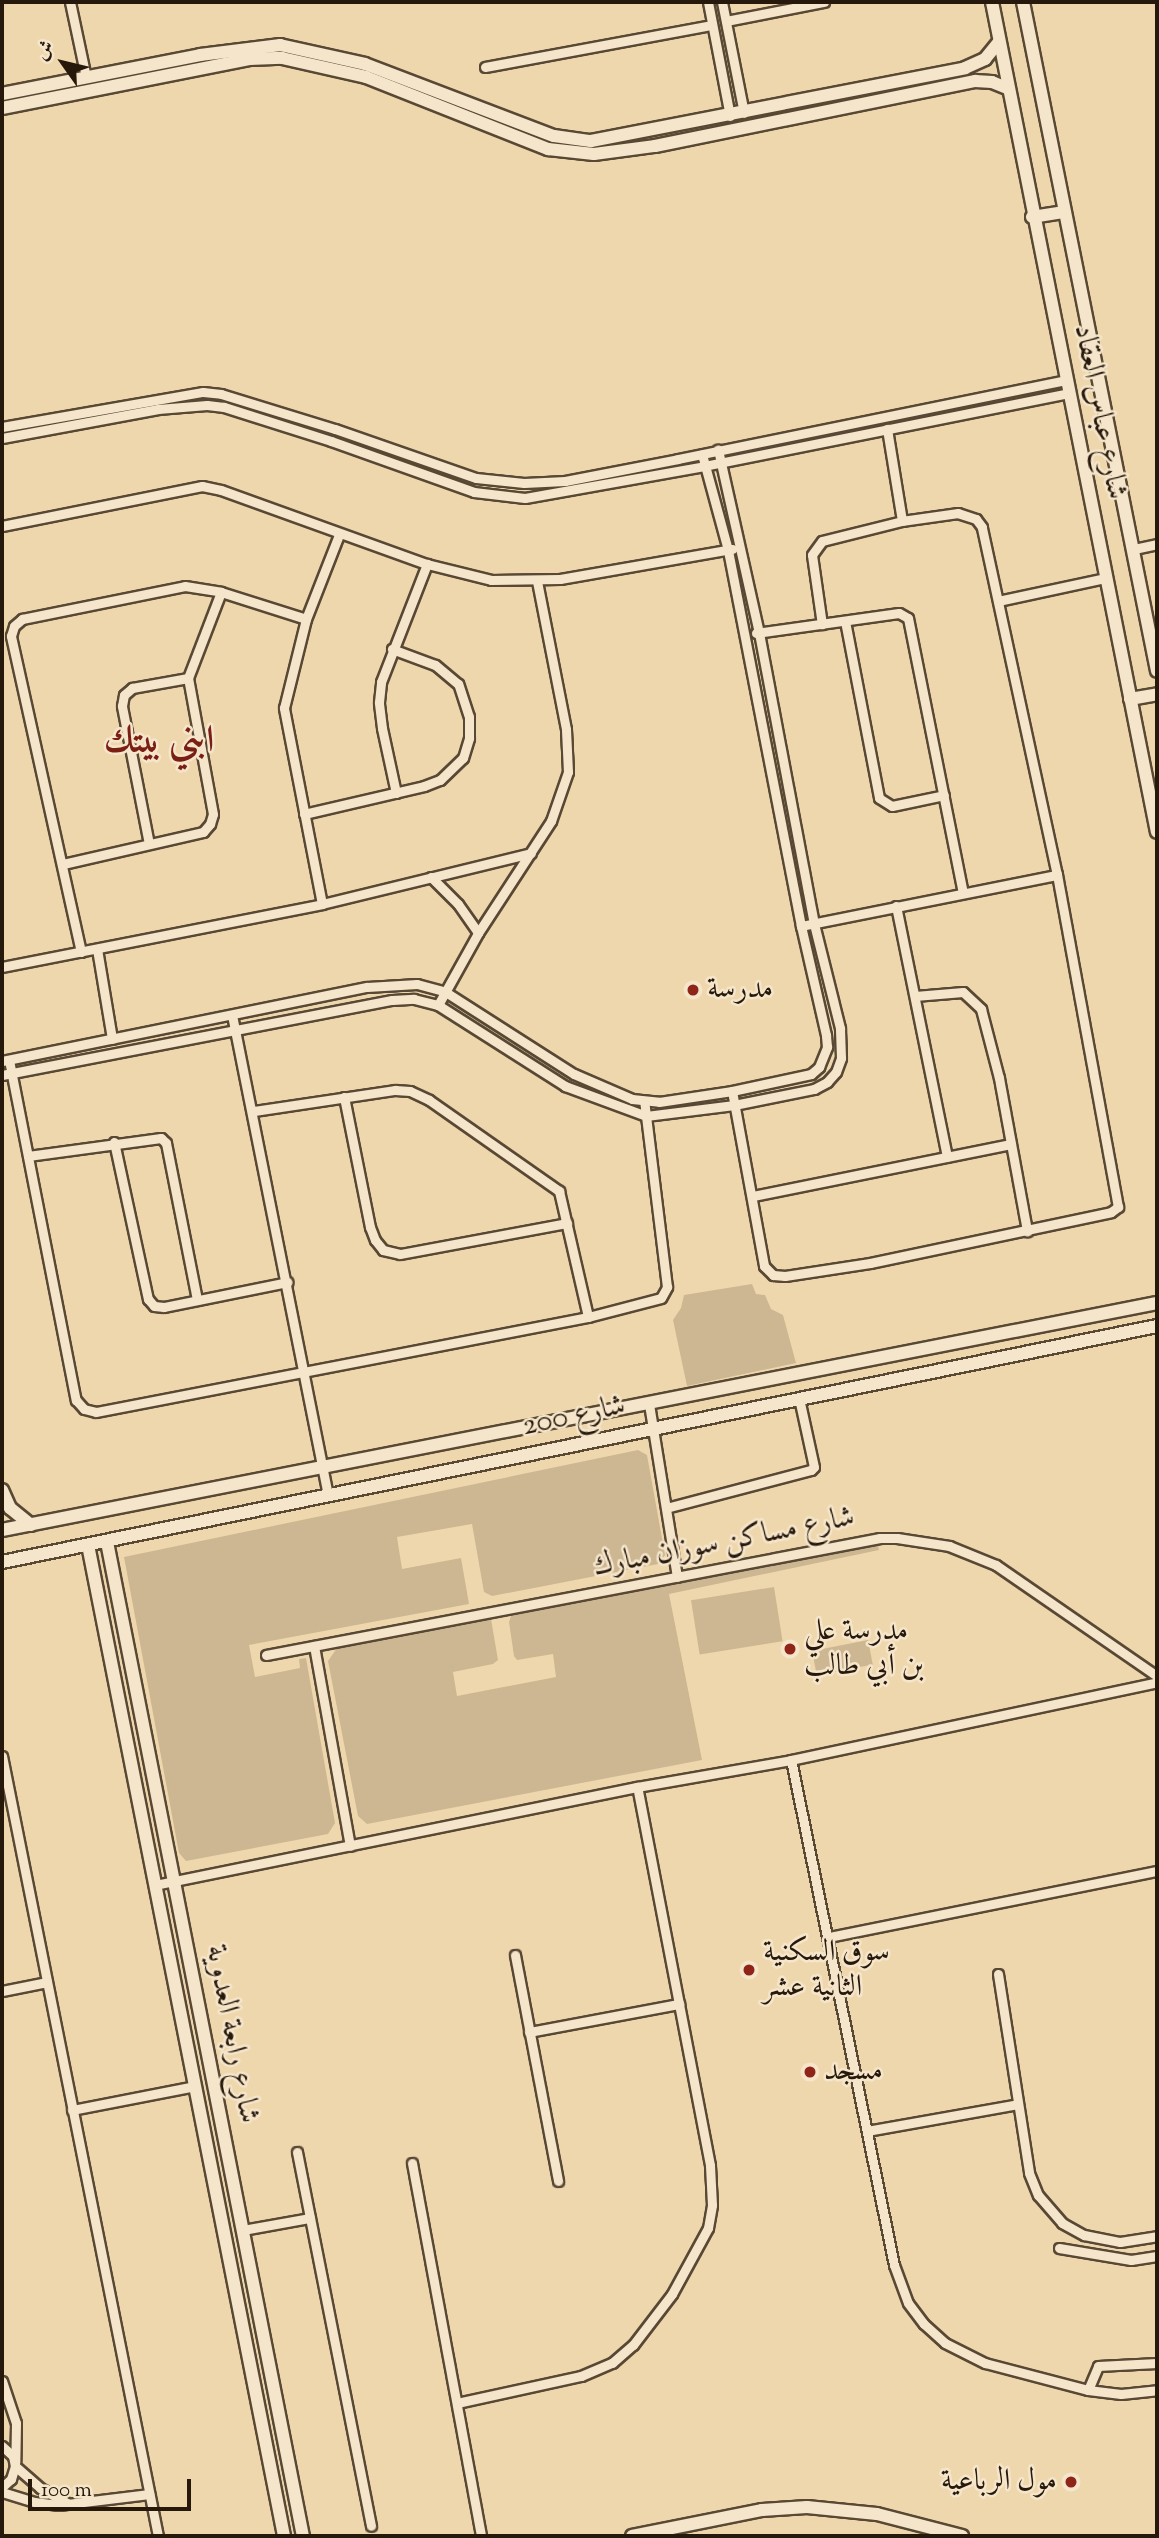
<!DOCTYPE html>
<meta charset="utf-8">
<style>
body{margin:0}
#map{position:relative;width:1159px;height:2538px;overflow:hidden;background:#efd7ad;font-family:"Sorts Mill Goudy",Amiri,serif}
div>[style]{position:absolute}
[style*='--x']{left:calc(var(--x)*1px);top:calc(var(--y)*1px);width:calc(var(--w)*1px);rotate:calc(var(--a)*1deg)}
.green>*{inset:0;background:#cdb792;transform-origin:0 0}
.roads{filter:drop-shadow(2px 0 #584834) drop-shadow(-2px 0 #584834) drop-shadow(0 2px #584834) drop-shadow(0 -2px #584834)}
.street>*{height:9px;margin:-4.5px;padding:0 4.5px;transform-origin:4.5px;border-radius:4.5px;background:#f5e5ca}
.secondary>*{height:12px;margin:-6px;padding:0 6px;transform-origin:6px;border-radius:6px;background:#f5e5ca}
.dots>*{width:19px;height:19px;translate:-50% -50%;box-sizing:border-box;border:4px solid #f5e5ca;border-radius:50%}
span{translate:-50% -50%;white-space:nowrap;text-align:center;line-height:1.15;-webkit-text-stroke:5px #f5e5ca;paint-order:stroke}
.street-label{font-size:30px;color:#26190c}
.poi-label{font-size:30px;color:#26190c}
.left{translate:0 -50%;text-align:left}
.right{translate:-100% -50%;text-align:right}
.district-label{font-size:37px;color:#7a1f14;font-weight:700}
.frame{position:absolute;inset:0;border:4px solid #26190c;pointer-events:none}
.north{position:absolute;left:28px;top:28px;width:70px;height:70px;-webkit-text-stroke:5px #f5e5ca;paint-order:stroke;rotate:304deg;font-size:19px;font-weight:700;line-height:28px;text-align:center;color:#26190c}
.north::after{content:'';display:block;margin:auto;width:24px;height:32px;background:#26190c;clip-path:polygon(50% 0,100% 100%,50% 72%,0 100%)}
.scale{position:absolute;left:28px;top:2479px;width:163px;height:32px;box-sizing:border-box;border:4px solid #26190c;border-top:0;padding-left:9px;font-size:21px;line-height:24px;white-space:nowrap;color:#26190c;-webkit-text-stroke:5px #f5e5ca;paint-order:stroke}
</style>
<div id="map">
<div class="green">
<div style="clip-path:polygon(752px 1284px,756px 1294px,765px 1295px,771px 1309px,783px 1315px,796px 1363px,687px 1386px,673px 1320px,681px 1308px,684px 1295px)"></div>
<div style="clip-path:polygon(638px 1450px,647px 1455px,665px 1555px,658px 1564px,492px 1596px,484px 1592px,472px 1524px,397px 1537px,402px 1569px,461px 1558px,469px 1604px,249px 1645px,255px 1677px,300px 1668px,299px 1659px,306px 1658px,335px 1823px,328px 1834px,186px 1861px,179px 1853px,124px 1557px)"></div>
<div style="clip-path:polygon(877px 1540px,879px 1550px,669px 1594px,702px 1760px,367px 1824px,358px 1816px,328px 1661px,337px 1648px,491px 1619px,498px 1660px,493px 1664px,453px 1672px,457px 1696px,556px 1677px,553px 1654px,517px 1660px,514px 1656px,509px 1622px,511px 1616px)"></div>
<div style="left:774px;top:1587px;width:55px;height:84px;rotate:81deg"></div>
<div style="left:868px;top:1640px;width:25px;height:57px;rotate:79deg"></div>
</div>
<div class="roads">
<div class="street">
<div style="--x:70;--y:2;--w:77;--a:78"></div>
<div style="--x:708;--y:2;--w:116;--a:79.1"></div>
<div style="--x:722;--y:2;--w:113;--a:78.8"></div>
<div style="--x:726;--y:21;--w:100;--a:-11"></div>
<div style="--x:485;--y:67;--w:231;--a:-10.5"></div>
<div style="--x:2;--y:427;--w:204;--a:-9.9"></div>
<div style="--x:203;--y:392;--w:18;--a:6"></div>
<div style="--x:221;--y:394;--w:119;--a:17.1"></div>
<div style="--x:335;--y:429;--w:149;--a:19.2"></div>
<div style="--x:476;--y:478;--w:48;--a:5.9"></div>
<div style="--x:524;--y:483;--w:41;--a:-2.8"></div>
<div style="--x:565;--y:481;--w:115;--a:-11"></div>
<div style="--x:678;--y:459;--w:396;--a:-11.5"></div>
<div style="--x:887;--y:429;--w:93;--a:80.7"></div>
<div style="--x:2;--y:438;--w:159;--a:-10.5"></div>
<div style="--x:158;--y:409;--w:49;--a:-4.7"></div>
<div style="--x:207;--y:405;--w:17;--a:7"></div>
<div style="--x:224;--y:407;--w:112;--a:17.6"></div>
<div style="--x:331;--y:441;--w:152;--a:19.6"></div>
<div style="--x:474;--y:492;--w:51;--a:6.7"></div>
<div style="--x:525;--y:498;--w:182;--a:-10.1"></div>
<div style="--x:704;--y:466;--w:371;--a:-11.3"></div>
<div style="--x:2;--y:526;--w:204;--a:-11.3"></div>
<div style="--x:202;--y:486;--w:19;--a:12"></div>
<div style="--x:221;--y:490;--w:219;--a:19.8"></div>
<div style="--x:427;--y:564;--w:66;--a:14"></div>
<div style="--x:491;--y:580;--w:69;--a:-0.8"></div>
<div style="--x:560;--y:579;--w:175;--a:-9.9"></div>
<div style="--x:1134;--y:549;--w:24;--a:-12"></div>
<div style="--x:998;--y:601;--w:109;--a:-12.1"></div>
<div style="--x:845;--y:621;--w:180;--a:79.1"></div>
<div style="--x:879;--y:798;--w:15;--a:32"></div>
<div style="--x:892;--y:806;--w:53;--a:-11.9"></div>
<div style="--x:756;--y:633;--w:144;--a:-8"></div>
<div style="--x:899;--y:613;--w:10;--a:29"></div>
<div style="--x:908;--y:618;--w:280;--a:78.7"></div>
<div style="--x:396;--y:793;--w:66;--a:-102.2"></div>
<div style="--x:382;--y:728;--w:26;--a:-97"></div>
<div style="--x:379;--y:702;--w:20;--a:-84"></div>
<div style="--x:381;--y:682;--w:127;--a:-68.7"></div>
<div style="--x:304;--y:814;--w:123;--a:-13.1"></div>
<div style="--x:424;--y:786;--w:17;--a:-21"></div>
<div style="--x:440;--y:780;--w:32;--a:-44"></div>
<div style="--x:463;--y:758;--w:21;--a:-73"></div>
<div style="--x:469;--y:738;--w:21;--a:-90"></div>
<div style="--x:469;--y:717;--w:35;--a:-108"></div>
<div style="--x:458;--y:684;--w:30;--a:-140"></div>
<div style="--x:435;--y:665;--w:46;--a:-159.6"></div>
<div style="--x:149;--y:844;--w:141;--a:-101.1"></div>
<div style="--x:122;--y:706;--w:11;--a:-80"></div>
<div style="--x:124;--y:695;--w:11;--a:-41"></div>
<div style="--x:132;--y:688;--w:57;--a:-10.1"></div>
<div style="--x:63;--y:864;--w:144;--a:-12.9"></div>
<div style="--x:203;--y:832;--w:11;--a:-49"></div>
<div style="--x:210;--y:824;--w:10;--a:-73"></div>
<div style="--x:213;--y:814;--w:138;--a:-100.4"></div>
<div style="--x:188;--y:678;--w:92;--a:-69"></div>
<div style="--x:431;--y:877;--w:38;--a:45"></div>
<div style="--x:458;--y:904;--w:35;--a:55"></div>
<div style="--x:322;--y:904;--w:200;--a:-101"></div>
<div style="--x:284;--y:708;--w:92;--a:-76.1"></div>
<div style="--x:306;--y:619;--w:90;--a:-68.6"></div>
<div style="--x:896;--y:906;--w:256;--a:78.5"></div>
<div style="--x:801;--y:926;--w:261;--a:-11.3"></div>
<div style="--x:97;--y:949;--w:91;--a:80.5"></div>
<div style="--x:81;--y:952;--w:324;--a:-102.5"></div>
<div style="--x:11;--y:636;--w:10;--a:-73"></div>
<div style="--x:14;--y:626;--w:11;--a:-41"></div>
<div style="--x:22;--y:619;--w:166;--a:-11.4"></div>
<div style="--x:185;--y:586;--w:36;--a:9"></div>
<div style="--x:221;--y:592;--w:89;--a:17.6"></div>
<div style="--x:2;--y:967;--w:326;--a:-11.1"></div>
<div style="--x:322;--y:904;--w:215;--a:-13.7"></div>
<div style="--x:915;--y:996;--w:48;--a:-4.8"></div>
<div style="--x:963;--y:992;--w:25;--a:43"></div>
<div style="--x:981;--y:1009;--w:71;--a:75.4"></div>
<div style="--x:999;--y:1078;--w:156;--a:79.6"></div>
<div style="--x:438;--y:1005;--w:82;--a:-60.9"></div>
<div style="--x:478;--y:933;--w:134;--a:-56.9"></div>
<div style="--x:551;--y:821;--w:52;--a:-70.9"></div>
<div style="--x:568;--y:772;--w:43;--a:-92.7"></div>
<div style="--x:566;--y:729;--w:151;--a:-101.1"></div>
<div style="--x:232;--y:1015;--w:490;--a:78.7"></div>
<div style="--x:9;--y:1060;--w:347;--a:78.9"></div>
<div style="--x:76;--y:1400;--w:12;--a:48"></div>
<div style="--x:84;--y:1409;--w:12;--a:14"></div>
<div style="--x:96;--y:1412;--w:501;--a:-10.93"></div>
<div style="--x:588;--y:1317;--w:75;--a:-14.6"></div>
<div style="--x:661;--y:1298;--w:13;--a:-61"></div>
<div style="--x:667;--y:1287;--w:187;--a:-97"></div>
<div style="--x:2;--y:1061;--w:372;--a:-11.5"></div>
<div style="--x:367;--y:987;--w:50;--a:-3.4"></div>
<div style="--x:417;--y:984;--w:28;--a:15"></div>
<div style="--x:444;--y:991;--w:154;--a:32.6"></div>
<div style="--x:574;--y:1074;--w:63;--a:23.3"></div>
<div style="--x:632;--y:1099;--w:27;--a:6"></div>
<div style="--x:659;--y:1102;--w:74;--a:-8.6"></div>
<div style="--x:732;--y:1091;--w:81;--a:-12.1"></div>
<div style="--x:811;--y:1074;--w:11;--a:-41"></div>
<div style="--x:819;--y:1067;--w:22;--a:-68"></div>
<div style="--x:827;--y:1047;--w:12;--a:-95"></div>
<div style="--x:826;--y:1035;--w:112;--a:-102.9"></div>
<div style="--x:801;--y:926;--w:383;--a:-101"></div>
<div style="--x:728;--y:550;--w:99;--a:-105.2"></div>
<div style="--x:2;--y:1075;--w:397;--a:-10.9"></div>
<div style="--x:392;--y:1000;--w:22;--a:-3"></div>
<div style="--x:414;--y:999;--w:25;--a:14"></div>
<div style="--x:438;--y:1005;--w:151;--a:32.5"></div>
<div style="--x:565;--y:1086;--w:86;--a:20.3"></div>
<div style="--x:646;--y:1116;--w:89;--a:-7.1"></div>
<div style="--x:734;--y:1105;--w:82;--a:-11.3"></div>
<div style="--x:814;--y:1089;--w:15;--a:-28"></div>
<div style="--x:827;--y:1082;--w:13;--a:-48"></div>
<div style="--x:836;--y:1072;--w:15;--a:-70"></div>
<div style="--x:841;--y:1058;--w:30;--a:-92"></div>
<div style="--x:840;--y:1028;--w:107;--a:-104"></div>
<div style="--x:814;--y:924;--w:296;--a:-100.7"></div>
<div style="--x:759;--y:633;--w:188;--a:-102.6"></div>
<div style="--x:732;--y:1091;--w:178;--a:79.6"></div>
<div style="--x:764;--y:1266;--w:13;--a:45"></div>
<div style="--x:773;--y:1275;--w:12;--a:5"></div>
<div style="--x:785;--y:1276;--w:86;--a:-8.7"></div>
<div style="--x:870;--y:1263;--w:246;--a:-11.9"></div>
<div style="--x:1111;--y:1212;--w:9;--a:-36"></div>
<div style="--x:1118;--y:1207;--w:338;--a:-100.4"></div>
<div style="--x:1057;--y:875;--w:356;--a:-102.2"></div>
<div style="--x:982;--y:527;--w:10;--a:-127"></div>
<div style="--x:976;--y:519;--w:19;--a:-162"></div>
<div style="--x:958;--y:513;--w:57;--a:171.9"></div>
<div style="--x:902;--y:521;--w:82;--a:166"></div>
<div style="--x:822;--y:541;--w:17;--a:126"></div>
<div style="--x:812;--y:555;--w:70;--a:81.8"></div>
<div style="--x:344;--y:1097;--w:133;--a:78.7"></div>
<div style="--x:370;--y:1227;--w:14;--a:69"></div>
<div style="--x:375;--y:1240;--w:13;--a:51"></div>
<div style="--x:383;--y:1250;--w:17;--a:13"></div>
<div style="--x:400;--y:1254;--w:170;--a:-10.5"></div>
<div style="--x:254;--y:1111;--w:143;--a:-8.5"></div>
<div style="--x:395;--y:1090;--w:15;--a:4"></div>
<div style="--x:410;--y:1091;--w:21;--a:25"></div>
<div style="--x:429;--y:1100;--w:159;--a:35"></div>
<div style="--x:559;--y:1191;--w:129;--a:77"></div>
<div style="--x:114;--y:1142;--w:161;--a:77.8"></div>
<div style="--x:148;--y:1299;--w:9;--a:49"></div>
<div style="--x:154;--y:1306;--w:10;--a:6"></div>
<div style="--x:164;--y:1307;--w:126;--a:-11.4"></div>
<div style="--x:28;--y:1156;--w:134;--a:-7.7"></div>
<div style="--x:161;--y:1138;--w:7;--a:45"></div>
<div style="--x:166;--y:1143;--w:160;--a:78.8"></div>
<div style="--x:753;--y:1196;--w:263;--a:-11.4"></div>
<div style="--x:649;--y:1404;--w:175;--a:80.8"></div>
<div style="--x:666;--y:1508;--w:150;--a:-14.7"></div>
<div style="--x:811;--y:1470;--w:4;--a:-45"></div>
<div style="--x:814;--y:1467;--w:71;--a:-102.3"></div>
<div style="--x:314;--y:1646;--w:203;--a:79.8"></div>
<div style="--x:266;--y:1655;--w:625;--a:-10.79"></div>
<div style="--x:880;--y:1538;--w:17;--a:0"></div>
<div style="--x:897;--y:1538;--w:53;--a:8.7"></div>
<div style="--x:949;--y:1546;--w:51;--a:22"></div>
<div style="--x:996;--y:1565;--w:196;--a:34.6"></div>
<div style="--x:2;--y:1756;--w:795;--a:78.69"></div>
<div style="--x:791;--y:1760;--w:374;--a:-12"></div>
<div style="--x:155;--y:1885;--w:492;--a:-11.5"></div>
<div style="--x:637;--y:1787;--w:156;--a:-9.9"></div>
<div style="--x:791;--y:1760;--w:515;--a:78.47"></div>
<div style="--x:894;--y:2265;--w:40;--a:69.8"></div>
<div style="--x:908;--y:2303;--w:26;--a:53"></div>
<div style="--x:924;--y:2324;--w:28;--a:42"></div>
<div style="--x:945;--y:2343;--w:45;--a:26.6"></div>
<div style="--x:985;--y:2363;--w:106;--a:14.7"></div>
<div style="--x:1088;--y:2390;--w:33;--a:7"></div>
<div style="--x:1121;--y:2394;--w:36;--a:-6"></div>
<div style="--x:829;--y:1937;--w:335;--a:-11.4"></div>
<div style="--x:515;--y:1955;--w:230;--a:79.2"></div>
<div style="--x:998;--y:1974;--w:201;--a:81.1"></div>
<div style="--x:1029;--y:2173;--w:24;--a:68"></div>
<div style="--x:1038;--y:2195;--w:37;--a:49"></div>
<div style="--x:1062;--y:2223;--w:25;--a:29"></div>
<div style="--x:1084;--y:2235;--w:37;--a:11"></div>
<div style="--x:1120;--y:2242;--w:37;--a:-9"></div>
<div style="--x:2;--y:1991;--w:46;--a:-11.3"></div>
<div style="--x:529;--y:2032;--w:153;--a:-10.6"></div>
<div style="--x:72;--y:2110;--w:125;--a:-11"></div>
<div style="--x:867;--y:2131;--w:153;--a:-10.1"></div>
<div style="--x:297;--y:2152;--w:381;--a:78.8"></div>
<div style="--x:412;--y:2163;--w:379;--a:79.5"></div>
<div style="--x:243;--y:2230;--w:68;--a:-10.2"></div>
<div style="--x:1059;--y:2248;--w:73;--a:9.5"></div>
<div style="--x:1131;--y:2260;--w:26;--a:-9"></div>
<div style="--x:2;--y:2381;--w:44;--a:71.6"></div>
<div style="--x:16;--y:2423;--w:39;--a:91"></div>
<div style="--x:1088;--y:2390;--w:26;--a:-67"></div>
<div style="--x:1098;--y:2366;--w:59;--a:-2.9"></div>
<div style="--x:457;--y:2403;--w:127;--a:-12.3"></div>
<div style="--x:581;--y:2376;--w:34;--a:-23"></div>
<div style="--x:612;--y:2363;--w:28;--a:-41"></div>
<div style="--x:633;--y:2345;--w:64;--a:-52.6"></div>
<div style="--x:672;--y:2294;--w:75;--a:-61.4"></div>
<div style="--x:708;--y:2228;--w:23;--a:-80"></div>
<div style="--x:712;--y:2205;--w:40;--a:-92.9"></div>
<div style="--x:710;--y:2165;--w:385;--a:-100.9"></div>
<div style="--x:2;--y:2446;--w:15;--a:42"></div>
<div style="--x:13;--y:2456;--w:10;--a:79"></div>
<div style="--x:15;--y:2466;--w:14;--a:107"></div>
<div style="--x:11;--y:2479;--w:12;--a:138"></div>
<div style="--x:15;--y:2466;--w:33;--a:41"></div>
<div style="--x:40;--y:2488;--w:33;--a:29"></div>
<div style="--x:2;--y:2492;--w:34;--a:17"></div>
<div style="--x:34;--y:2502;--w:25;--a:7"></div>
<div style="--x:59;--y:2505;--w:91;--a:-7"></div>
</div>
<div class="secondary">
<div style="--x:992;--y:2;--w:846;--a:78.76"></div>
<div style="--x:1023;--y:2;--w:682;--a:78.67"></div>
<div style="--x:2;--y:94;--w:202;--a:-11.1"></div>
<div style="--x:200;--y:55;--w:81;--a:-7.1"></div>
<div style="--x:280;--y:45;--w:87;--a:12.6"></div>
<div style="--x:365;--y:64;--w:202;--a:20.9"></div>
<div style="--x:554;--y:136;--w:37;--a:8"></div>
<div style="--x:591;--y:141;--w:381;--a:-11"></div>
<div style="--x:965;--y:68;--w:22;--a:-24"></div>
<div style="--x:985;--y:59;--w:22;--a:-51"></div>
<div style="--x:2;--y:108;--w:252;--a:-11.2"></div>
<div style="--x:249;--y:59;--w:33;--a:-2"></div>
<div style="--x:282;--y:58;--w:86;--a:12.7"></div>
<div style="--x:366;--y:77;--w:196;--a:21.6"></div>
<div style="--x:548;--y:149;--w:46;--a:6.2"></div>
<div style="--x:594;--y:154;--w:62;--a:-7.5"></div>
<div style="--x:655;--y:146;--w:327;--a:-11.5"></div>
<div style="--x:975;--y:81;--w:17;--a:3"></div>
<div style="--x:992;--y:82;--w:16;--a:22"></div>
<div style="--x:1032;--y:217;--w:33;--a:-9"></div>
<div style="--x:1130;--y:699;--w:27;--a:-10"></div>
<div style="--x:2;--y:1490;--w:20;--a:66"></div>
<div style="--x:10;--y:1508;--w:27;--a:39"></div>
<div style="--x:2;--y:1530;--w:1177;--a:-11.12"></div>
<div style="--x:107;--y:1542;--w:1013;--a:78.85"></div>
<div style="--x:88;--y:1545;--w:1010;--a:78.81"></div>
<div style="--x:2;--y:1562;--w:1179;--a:-11.55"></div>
<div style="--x:632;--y:2536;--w:133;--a:-11.3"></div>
<div style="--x:762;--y:2510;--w:45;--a:-3.8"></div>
<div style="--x:807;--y:2507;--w:70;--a:5.7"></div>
<div style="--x:877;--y:2514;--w:88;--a:14.5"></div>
</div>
</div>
<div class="dots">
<div style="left:693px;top:990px;background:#8f2418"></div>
<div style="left:790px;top:1649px;background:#8f2418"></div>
<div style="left:749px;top:1970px;background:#8f2418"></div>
<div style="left:810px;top:2072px;background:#8f2418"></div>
<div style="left:1071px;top:2482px;background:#8f2418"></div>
</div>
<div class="street-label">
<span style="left:1099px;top:412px;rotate:79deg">شارع عباس العقاد</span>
<span style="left:574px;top:1417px;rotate:-12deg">شارع 200</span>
<span style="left:724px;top:1543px;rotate:-11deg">شارع مساكن سوزان مبارك</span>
<span style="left:231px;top:2034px;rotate:79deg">شارع رابعة العدوية</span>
</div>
<div class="poi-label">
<span class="left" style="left:707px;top:990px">مدرسة</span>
<span class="left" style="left:804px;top:1649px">مدرسة علي<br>بن أبي طالب</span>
<span class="left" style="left:763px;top:1970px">سوق السكنية<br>الثانية عشر</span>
<span class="left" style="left:824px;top:2072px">مسجد</span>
<span class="right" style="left:1057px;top:2482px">مول الرباعية</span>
</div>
<div class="district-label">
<span style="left:159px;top:742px">ابني بيتك</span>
</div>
<div class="frame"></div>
<div class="north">ش</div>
<div class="scale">100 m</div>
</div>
